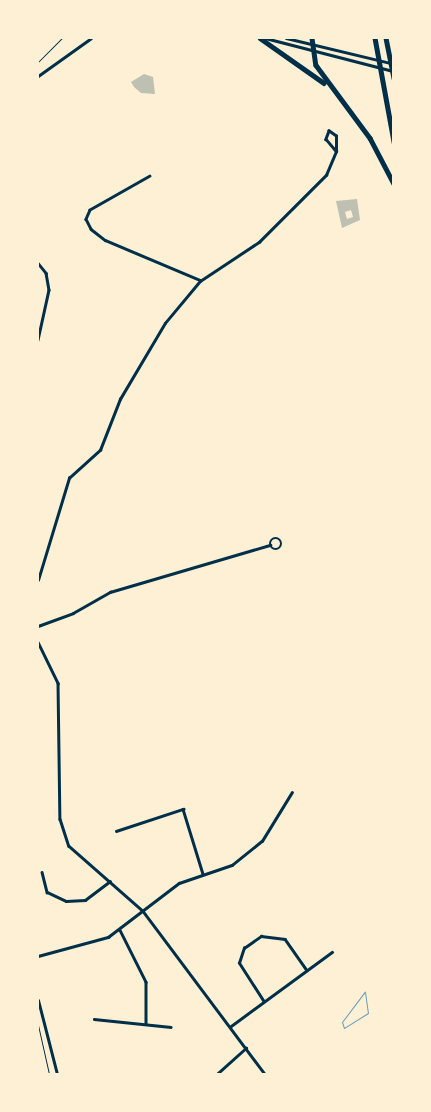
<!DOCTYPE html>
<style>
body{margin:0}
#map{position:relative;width:431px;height:1112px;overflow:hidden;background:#fdf0d5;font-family:Arial,sans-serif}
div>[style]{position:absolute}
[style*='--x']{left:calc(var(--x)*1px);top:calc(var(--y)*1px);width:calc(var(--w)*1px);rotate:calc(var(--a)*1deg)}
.stream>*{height:1px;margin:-0.5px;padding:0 0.5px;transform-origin:0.5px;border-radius:0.5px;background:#669bbc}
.building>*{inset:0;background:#bec0b2}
.path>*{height:1px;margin:-0.5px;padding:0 0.5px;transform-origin:0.5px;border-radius:0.5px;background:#003049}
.minor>*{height:2.5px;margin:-1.25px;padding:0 1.25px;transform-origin:1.25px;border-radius:1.25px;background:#003049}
.minor>.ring{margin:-1.25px;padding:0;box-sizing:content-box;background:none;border:2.5px solid #003049;border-radius:50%}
.secondary>*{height:3px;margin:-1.5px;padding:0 1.5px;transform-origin:1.5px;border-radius:1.5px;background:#003049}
.motorway>*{height:4.5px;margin:-2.25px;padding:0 2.25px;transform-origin:2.25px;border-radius:2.25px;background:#003049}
span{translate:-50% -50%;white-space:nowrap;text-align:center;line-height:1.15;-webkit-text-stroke:5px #fdf0d5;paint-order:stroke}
.frame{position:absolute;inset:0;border:39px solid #fdf0d5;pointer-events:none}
</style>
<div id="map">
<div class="stream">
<div style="--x:365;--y:992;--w:21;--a:82"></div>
<div style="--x:368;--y:1013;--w:28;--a:148"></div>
<div style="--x:344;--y:1028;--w:6;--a:-108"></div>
<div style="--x:342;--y:1022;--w:38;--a:-53"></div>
</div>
<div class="building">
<div style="clip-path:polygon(144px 74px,153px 77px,155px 94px,141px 93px,134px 87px,131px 82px)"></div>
<div style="clip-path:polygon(evenodd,357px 199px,360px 220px,342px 228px,336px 201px,357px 199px,351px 210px,353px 217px,347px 219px,345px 212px,351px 210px)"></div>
</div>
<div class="path">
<div style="--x:38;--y:62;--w:34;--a:-45"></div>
<div style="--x:38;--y:1025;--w:50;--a:77.3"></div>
</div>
<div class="minor">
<div style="--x:150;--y:176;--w:69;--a:150.5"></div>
<div style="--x:90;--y:210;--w:10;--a:114"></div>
<div style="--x:86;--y:219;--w:11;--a:63"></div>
<div style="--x:91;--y:229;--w:18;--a:38"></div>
<div style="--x:105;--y:240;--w:103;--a:22.8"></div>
<div style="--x:38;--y:263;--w:13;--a:51"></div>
<div style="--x:46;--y:273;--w:17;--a:80"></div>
<div style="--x:49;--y:290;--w:51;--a:102.4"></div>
<div class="ring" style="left:270px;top:538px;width:9.5px;height:9.5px"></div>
<div style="--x:38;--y:580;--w:107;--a:-73.1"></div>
<div style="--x:69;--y:478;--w:42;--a:-42.1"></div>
<div style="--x:100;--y:450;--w:55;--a:-68.6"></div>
<div style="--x:120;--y:399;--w:88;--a:-59.4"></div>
<div style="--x:165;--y:323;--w:55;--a:-50.2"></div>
<div style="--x:200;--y:281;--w:71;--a:-33.5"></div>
<div style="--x:259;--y:242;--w:95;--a:-45"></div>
<div style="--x:326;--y:175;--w:26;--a:-67"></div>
<div style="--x:336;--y:151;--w:15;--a:-90"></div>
<div style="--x:336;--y:136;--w:9;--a:-144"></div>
<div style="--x:329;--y:131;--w:9;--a:111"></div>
<div style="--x:326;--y:139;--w:16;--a:50"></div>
<div style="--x:38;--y:626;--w:37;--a:-20"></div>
<div style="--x:73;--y:613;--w:43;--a:-29.6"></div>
<div style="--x:110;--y:592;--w:167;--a:-16.4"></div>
<div style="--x:38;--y:642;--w:46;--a:64"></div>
<div style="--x:58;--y:683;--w:136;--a:89.2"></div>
<div style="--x:60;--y:819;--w:28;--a:72"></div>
<div style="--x:69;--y:846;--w:98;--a:41.3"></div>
<div style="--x:143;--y:911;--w:204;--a:53.2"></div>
<div style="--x:116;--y:831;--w:71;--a:-18.2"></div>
<div style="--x:183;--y:809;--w:68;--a:72.9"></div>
<div style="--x:42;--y:872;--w:21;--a:76"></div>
<div style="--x:47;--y:892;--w:21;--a:25"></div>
<div style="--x:66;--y:901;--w:19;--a:-3"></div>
<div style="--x:85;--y:900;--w:31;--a:-37"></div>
<div style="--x:120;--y:930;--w:58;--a:63.4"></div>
<div style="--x:146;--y:982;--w:42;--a:90"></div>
<div style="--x:38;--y:956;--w:73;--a:-15.2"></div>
<div style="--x:108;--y:937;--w:89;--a:-37.3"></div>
<div style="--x:179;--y:883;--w:56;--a:-18.8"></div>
<div style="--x:232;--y:865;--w:38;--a:-39"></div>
<div style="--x:262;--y:841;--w:57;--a:-58.5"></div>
<div style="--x:264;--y:1002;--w:46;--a:-122.7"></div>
<div style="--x:239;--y:963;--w:16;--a:-72"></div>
<div style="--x:244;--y:948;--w:21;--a:-35"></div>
<div style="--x:261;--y:936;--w:24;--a:7"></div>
<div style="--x:285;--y:939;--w:38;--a:55"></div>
<div style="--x:94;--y:1019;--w:77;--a:5.9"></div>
<div style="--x:231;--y:1026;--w:125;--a:-36.2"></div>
<div style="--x:217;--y:1074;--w:39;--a:-42"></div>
<div style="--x:353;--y:1074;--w:1;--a:0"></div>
</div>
<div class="secondary">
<div style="--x:265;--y:38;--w:132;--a:14.5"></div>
<div style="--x:286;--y:38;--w:111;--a:13.5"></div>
<div style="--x:38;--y:76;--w:65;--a:-35.6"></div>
<div style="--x:38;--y:1000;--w:76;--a:75.6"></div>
</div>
<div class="motorway">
<div style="--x:260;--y:38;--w:78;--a:35.1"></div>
<div style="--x:312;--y:38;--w:27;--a:82"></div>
<div style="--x:316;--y:65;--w:91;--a:53.5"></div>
<div style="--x:370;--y:138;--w:52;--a:62.4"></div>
<div style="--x:375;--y:38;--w:106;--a:79.6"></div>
<div style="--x:386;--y:38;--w:41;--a:78.7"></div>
</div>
<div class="frame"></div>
</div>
